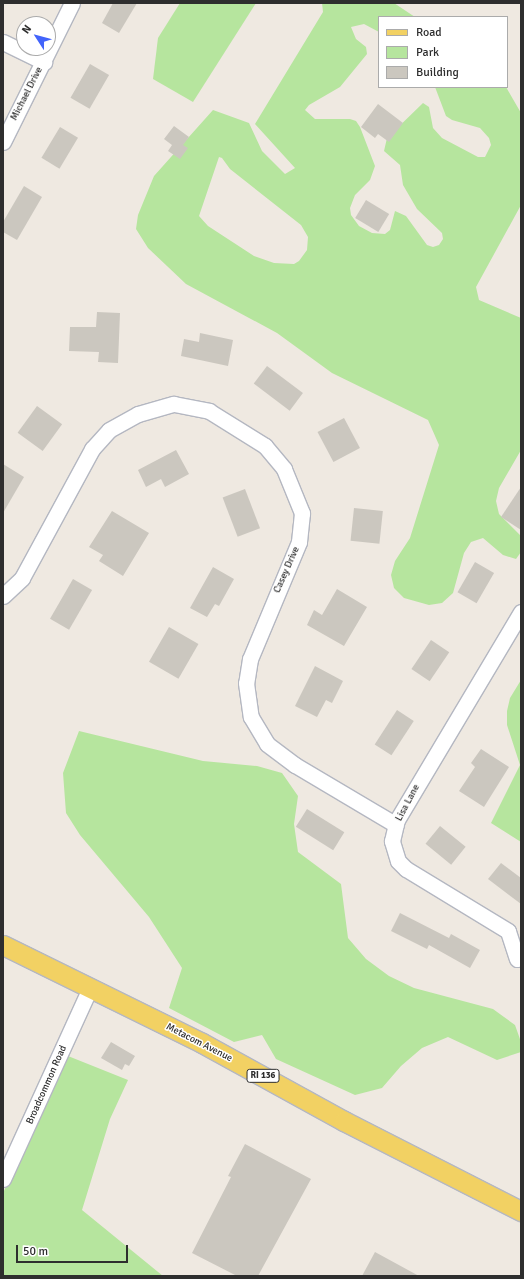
<!DOCTYPE html>
<style>
body{margin:0}
#map{position:relative;width:524px;height:1279px;overflow:hidden;background:#efe9e1;font-family:Signika,sans-serif}
div>[style]{position:absolute}
[style*='--x']{left:calc(var(--x)*1px);top:calc(var(--y)*1px);width:calc(var(--w)*1px);rotate:calc(var(--a)*1deg)}
.green>*{inset:0;background:#b6e59e}
.building>*{inset:0;background:#cbc7bf;transform-origin:0 0}
.roads{filter:drop-shadow(1px 0 #b4b7c1) drop-shadow(-1px 0 #b4b7c1) drop-shadow(0 1px #b4b7c1) drop-shadow(0 -1px #b4b7c1)}
.minor>*{height:15px;margin:-7.5px;padding:0 7.5px;transform-origin:7.5px;border-radius:7.5px;background:#fff}
.major>*{height:19px;margin:-9.5px;padding:0 9.5px;transform-origin:9.5px;border-radius:9.5px;background:#f2d163}
span{translate:-50% -50%;white-space:nowrap;text-align:center;line-height:1.15;-webkit-text-stroke:3px #fff;paint-order:stroke}
.shield-label span{padding:1px 3px;background:#fff;border:1px solid;border-radius:3px;-webkit-text-stroke-width:0}
.shield-label{font-size:9px;color:#2e2e2e;font-weight:700}
.street-label{font-size:10px;color:#2e2e2e}
.frame{position:absolute;inset:0;border:4px solid #2e2e2e;pointer-events:none}
.legend{position:absolute;left:378px;top:16px;width:130px;height:72px;box-sizing:border-box;background:#fff;border:1px solid #ababab;margin:0;padding:5px 7px;list-style:none;font-size:12px;color:#2e2e2e}
.legend li{display:flex;align-items:center;gap:8px;height:20px}
.legend b{width:20px;border:1px solid #ababab}
.north{position:absolute;left:16px;top:16px;width:40px;height:40px;box-sizing:border-box;background:#fff;border:1px solid #ababab;border-radius:50%;rotate:306deg;font-size:11px;font-weight:700;line-height:16px;text-align:center;color:#2e2e2e}
.north::after{content:'';display:block;margin:auto;width:14px;height:18px;background:#4264fb;clip-path:polygon(50% 0,100% 100%,50% 72%,0 100%)}
.scale{position:absolute;left:16px;top:1245px;width:112px;height:18px;box-sizing:border-box;border:2px solid #2e2e2e;border-top:0;padding-left:5px;font-size:12px;line-height:14px;white-space:nowrap;color:#2e2e2e;-webkit-text-stroke:3px #fff;paint-order:stroke}
</style>
<div id="map">
<div class="green">
<div style="clip-path:polygon(180px 3px,256px 3px,193px 102px,153px 79px,158px 38px)"></div>
<div style="clip-path:polygon(evenodd,322px 3px,394px 3px,415px 17px,379px 17px,379px 32px,364px 24px,351px 27px,356px 39px,366px 47px,367px 54px,340px 87px,309px 105px,305px 110px,315px 119px,350px 119px,356px 121px,360px 127px,375px 166px,370px 180px,355px 195px,350px 208px,351px 215px,359px 226px,372px 233px,385px 234px,390px 230px,395px 211px,406px 216px,427px 245px,433px 247px,439px 245px,443px 239px,442px 233px,417px 209px,403px 185px,400px 165px,384px 151px,387px 138px,423px 103px,429px 107px,433px 128px,442px 138px,478px 157px,485px 157px,491px 145px,489px 138px,480px 128px,452px 120px,446px 116px,435px 87px,506px 87px,521px 113px,521px 205px,476px 287px,479px 300px,521px 318px,521px 450px,499px 488px,496px 501px,499px 514px,520px 535px,521px 552px,516px 559px,503px 555px,483px 538px,471px 542px,464px 553px,453px 593px,442px 603px,429px 605px,404px 598px,394px 588px,391px 575px,395px 561px,410px 538px,439px 445px,428px 420px,332px 373px,277px 333px,186px 284px,148px 248px,136px 229px,138px 215px,154px 176px,213px 110px,249px 123px,262px 151px,285px 174px,295px 168px,255px 124px,323px 12px,322px 3px,219px 157px,222px 158px,230px 169px,301px 225px,308px 237px,307px 250px,299px 261px,294px 264px,274px 263px,254px 256px,208px 226px,199px 216px,219px 157px)"></div>
<div style="clip-path:polygon(521px 680px,521px 842px,491px 823px,520px 765px,507px 725px,507px 711px,510px 698px)"></div>
<div style="clip-path:polygon(79px 731px,203px 761px,257px 766px,282px 773px,298px 796px,294px 824px,298px 852px,341px 884px,348px 938px,366px 959px,389px 976px,414px 988px,493px 1009px,515px 1025px,521px 1042px,521px 1052px,497px 1060px,448px 1037px,422px 1048px,401px 1066px,382px 1088px,355px 1095px,276px 1059px,262px 1035px,234px 1042px,169px 1008px,182px 968px,149px 917px,80px 835px,66px 813px,63px 773px)"></div>
<div style="clip-path:polygon(68px 1056px,128px 1080px,110px 1119px,82px 1210px,163px 1276px,3px 1276px,3px 1193px)"></div>
</div>
<div class="building">
<div style="clip-path:polygon(113px 3px,137px 3px,119px 33px,102px 23px)"></div>
<div style="left:90px;top:64px;width:22px;height:39px;rotate:30deg"></div>
<div style="clip-path:polygon(378px 104px,403px 123px,389px 142px,378px 134px,375px 138px,361px 127px)"></div>
<div style="clip-path:polygon(174px 126px,189px 137px,183px 145px,188px 148px,180px 159px,168px 151px,172px 145px,164px 139px)"></div>
<div style="left:60px;top:127px;width:21px;height:36px;rotate:31deg"></div>
<div style="clip-path:polygon(24px 186px,42px 197px,17px 240px,3px 232px,3px 222px)"></div>
<div style="left:366px;top:200px;width:27px;height:21px;rotate:31deg"></div>
<div style="clip-path:polygon(97px 312px,120px 313px,118px 363px,98px 362px,99px 352px,69px 351px,70px 327px,96px 327px)"></div>
<div style="clip-path:polygon(200px 333px,233px 340px,228px 366px,181px 356px,184px 339px,199px 342px)"></div>
<div style="left:267px;top:366px;width:45px;height:22px;rotate:37deg"></div>
<div style="left:37px;top:406px;width:31px;height:33px;rotate:36deg"></div>
<div style="left:344px;top:418px;width:34px;height:30px;rotate:62deg"></div>
<div style="clip-path:polygon(176px 450px,189px 474px,165px 487px,161px 479px,146px 487px,138px 470px)"></div>
<div style="clip-path:polygon(3px 464px,24px 477px,3px 513px)"></div>
<div style="clip-path:polygon(521px 487px,521px 530px,501px 517px)"></div>
<div style="left:245px;top:489px;width:42px;height:24px;rotate:69deg"></div>
<div style="left:354px;top:508px;width:29px;height:33px;rotate:6deg"></div>
<div style="clip-path:polygon(112px 511px,149px 533px,123px 576px,99px 561px,103px 555px,89px 547px)"></div>
<div style="left:475px;top:562px;width:22px;height:35px;rotate:30deg"></div>
<div style="clip-path:polygon(213px 567px,234px 579px,219px 606px,215px 604px,207px 617px,190px 608px)"></div>
<div style="left:73px;top:579px;width:22px;height:46px;rotate:30deg"></div>
<div style="clip-path:polygon(337px 589px,367px 607px,344px 646px,307px 625px,314px 610px,322px 615px)"></div>
<div style="left:169px;top:627px;width:34px;height:40px;rotate:30deg"></div>
<div style="left:431px;top:640px;width:22px;height:35px;rotate:34deg"></div>
<div style="clip-path:polygon(315px 666px,343px 681px,332px 703px,326px 700px,317px 717px,295px 706px)"></div>
<div style="left:397px;top:710px;width:20px;height:41px;rotate:33deg"></div>
<div style="clip-path:polygon(481px 749px,509px 767px,484px 807px,459px 791px,475px 767px,471px 763px)"></div>
<div style="left:307px;top:809px;width:44px;height:21px;rotate:32deg"></div>
<div style="left:440px;top:826px;width:33px;height:23px;rotate:39deg"></div>
<div style="clip-path:polygon(501px 863px,521px 878px,521px 904px,488px 879px)"></div>
<div style="clip-path:polygon(400px 913px,449px 938px,451px 934px,480px 950px,470px 968px,429px 945px,427px 949px,391px 931px)"></div>
<div style="clip-path:polygon(111px 1042px,135px 1056px,129px 1066px,125px 1064px,122px 1070px,101px 1058px)"></div>
<div style="clip-path:polygon(245px 1144px,311px 1179px,258px 1276px,237px 1276px,192px 1253px,231px 1177px,228px 1176px)"></div>
<div style="clip-path:polygon(375px 1252px,419px 1276px,362px 1276px)"></div>
</div>
<div class="roads">
<div class="minor">
<div style="--x:3;--y:42;--w:46;--a:26"></div>
<div style="--x:3;--y:142;--w:155;--a:-63.6"></div>
<div style="--x:3;--y:596;--w:26;--a:-43"></div>
<div style="--x:22;--y:578;--w:147;--a:-61.5"></div>
<div style="--x:92;--y:449;--w:25;--a:-48"></div>
<div style="--x:109;--y:430;--w:33;--a:-29"></div>
<div style="--x:138;--y:414;--w:37;--a:-16"></div>
<div style="--x:174;--y:404;--w:36;--a:11"></div>
<div style="--x:209;--y:411;--w:66;--a:32"></div>
<div style="--x:265;--y:446;--w:30;--a:50"></div>
<div style="--x:284;--y:469;--w:48;--a:67.8"></div>
<div style="--x:302;--y:513;--w:29;--a:96"></div>
<div style="--x:299;--y:542;--w:127;--a:112.7"></div>
<div style="--x:250;--y:659;--w:24;--a:99"></div>
<div style="--x:246;--y:683;--w:34;--a:82"></div>
<div style="--x:251;--y:717;--w:31;--a:59"></div>
<div style="--x:267;--y:744;--w:35;--a:37"></div>
<div style="--x:295;--y:765;--w:117;--a:30.7"></div>
<div style="--x:517;--y:959;--w:29;--a:-108"></div>
<div style="--x:508;--y:931;--w:119;--a:-148.7"></div>
<div style="--x:406;--y:869;--w:11;--a:-135"></div>
<div style="--x:398;--y:861;--w:21;--a:-107"></div>
<div style="--x:392;--y:841;--w:22;--a:-77"></div>
<div style="--x:397;--y:820;--w:242;--a:-59.2"></div>
<div style="--x:3;--y:1179;--w:208;--a:-65.5"></div>
</div>
<div class="major">
<div style="--x:3;--y:945;--w:222;--a:26.2"></div>
<div style="--x:202;--y:1043;--w:162;--a:28.8"></div>
<div style="--x:344;--y:1121;--w:199;--a:27"></div>
</div>
</div>
<div class="shield-label">
<span style="left:263px;top:1076px">RI 136</span>
</div>
<div class="street-label">
<span style="left:27px;top:94px;rotate:-63deg">Michael Drive</span>
<span style="left:287px;top:570px;rotate:-66deg">Casey Drive</span>
<span style="left:408px;top:803px;rotate:-62deg">Lisa Lane</span>
<span style="left:199px;top:1043px;rotate:27deg">Metacom Avenue</span>
<span style="left:47px;top:1085px;rotate:-66deg">Broadcommon Road</span>
</div>
<div class="frame"></div>
<ul class="legend">
<li><b style="height:5px;background:#f2d163"></b>Road</li>
<li><b style="height:11px;background:#b6e59e"></b>Park</li>
<li><b style="height:11px;background:#cbc7bf"></b>Building</li>
</ul>
<div class="north">N</div>
<div class="scale">50 m</div>
</div>
